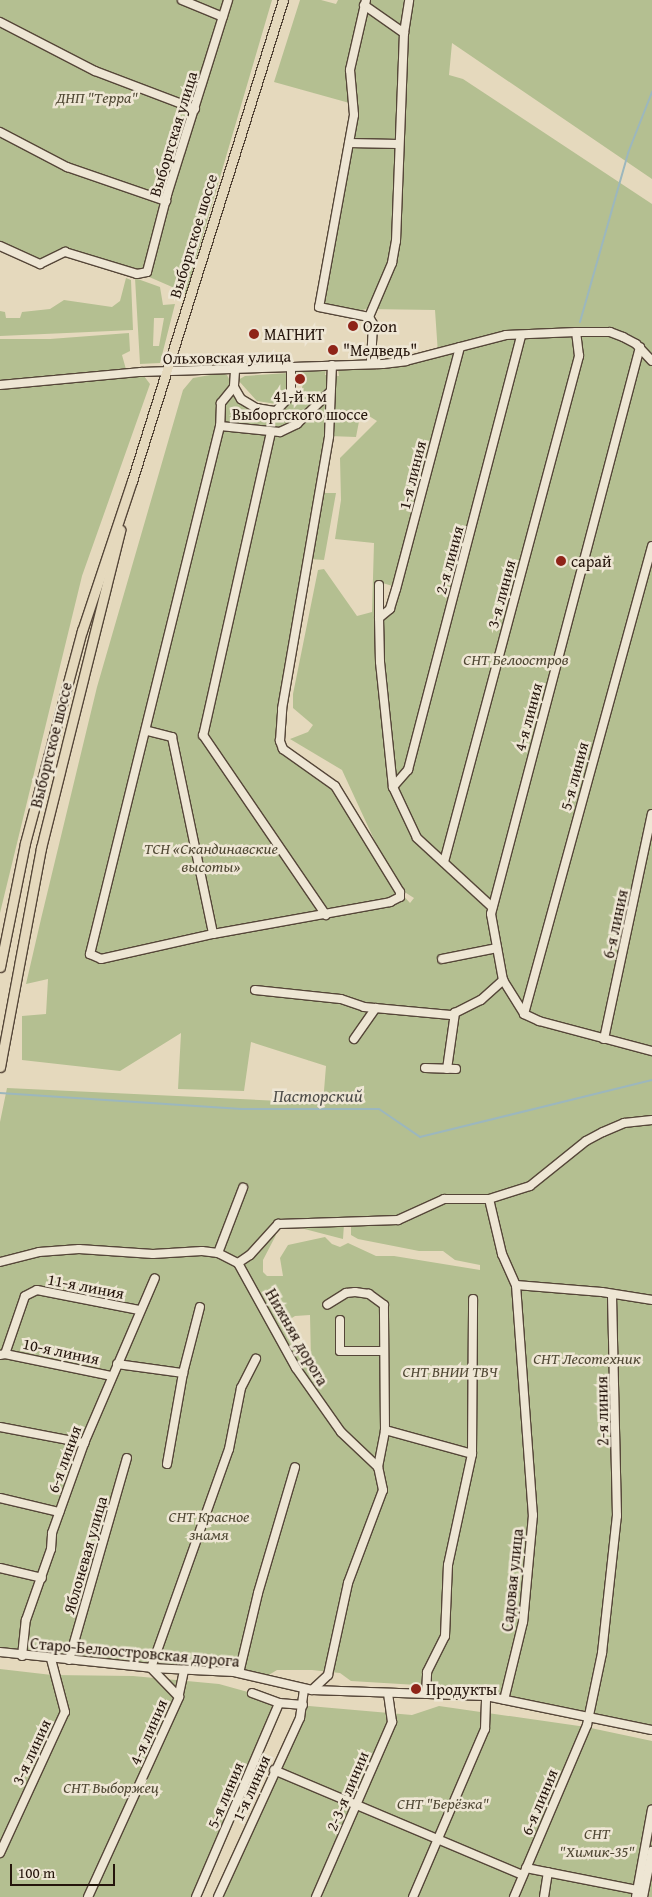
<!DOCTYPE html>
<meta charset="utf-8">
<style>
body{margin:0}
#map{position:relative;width:652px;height:1897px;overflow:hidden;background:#e5d9bd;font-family:"Gentium Book Plus",serif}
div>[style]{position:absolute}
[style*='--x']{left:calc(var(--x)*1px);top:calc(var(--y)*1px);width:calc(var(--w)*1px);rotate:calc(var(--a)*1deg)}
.green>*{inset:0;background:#b4bf91}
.stream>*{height:2px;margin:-1px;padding:0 1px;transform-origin:1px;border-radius:1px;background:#9cb7bd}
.roads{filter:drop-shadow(1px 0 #554638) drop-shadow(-1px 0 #554638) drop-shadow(0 1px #554638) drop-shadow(0 -1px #554638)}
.minor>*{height:8px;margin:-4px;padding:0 4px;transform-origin:4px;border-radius:4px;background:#eee6d4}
.major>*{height:9px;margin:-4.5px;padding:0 4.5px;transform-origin:4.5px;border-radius:4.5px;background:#e5d9bd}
.dots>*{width:14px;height:14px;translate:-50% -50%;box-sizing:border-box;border:2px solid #eee6d4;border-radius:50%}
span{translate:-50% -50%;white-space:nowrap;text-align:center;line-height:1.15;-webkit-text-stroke:5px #eee6d4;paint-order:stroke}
.park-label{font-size:16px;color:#504834;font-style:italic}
.street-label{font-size:16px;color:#25150c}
.poi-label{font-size:16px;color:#25150c}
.left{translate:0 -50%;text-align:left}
.water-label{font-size:18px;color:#4f4e4a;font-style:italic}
.scale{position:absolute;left:10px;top:1864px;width:105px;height:22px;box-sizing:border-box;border:2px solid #25150c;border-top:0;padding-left:6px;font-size:15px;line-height:18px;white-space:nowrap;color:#25150c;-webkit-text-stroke:4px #eee6d4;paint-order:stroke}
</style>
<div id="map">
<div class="green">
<div style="clip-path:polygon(0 0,272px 0,186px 293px,140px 273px,65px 252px,40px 264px,0 246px)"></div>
<div style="clip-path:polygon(evenodd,300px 0,321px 0,336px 4px,338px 0,652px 0,652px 179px,452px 43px,449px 75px,463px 79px,652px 204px,652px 1730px,494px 1698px,483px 1689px,351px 1681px,340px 1673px,312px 1670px,277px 1670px,262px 1679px,234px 1672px,0 1652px,0 1122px,7px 1088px,323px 1103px,326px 1066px,251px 1042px,244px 1091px,178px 1089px,181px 1033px,120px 1071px,22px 1060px,22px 1016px,46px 1014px,48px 979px,26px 984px,41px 919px,97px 687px,183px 390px,193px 378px,222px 373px,227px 375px,240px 401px,276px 413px,293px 388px,302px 388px,304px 378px,294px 376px,295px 373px,326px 369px,325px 375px,339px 376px,338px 369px,376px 367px,376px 370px,381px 365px,438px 354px,435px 310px,367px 309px,345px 313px,319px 307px,353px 104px,274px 82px,300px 0,361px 411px,377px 421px,340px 458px,341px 500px,335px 539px,374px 543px,372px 612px,357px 616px,324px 569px,318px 570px,293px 694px,293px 708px,313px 725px,308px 732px,290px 739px,342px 770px,384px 861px,403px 891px,414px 898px,410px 903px,400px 892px,335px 786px,283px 749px,282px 709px,309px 559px,324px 560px,336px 493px,320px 493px,329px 436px,356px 437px,361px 411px,300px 0,379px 582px,396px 587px,390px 609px,379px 618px,379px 582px,300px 0,285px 1223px,351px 1223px,351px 1235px,358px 1239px,419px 1251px,443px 1251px,455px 1260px,480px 1265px,480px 1270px,394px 1256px,376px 1256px,348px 1243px,340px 1247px,332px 1244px,325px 1237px,288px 1245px,280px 1258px,283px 1276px,267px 1276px,263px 1272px,263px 1260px,276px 1235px,269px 1237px,257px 1255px,241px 1264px,265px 1235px,285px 1223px,300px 0,310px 1315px,311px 1360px,297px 1367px,302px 1359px,295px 1342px,285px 1330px,287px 1321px,295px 1316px,310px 1315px)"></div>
<div style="clip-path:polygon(126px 278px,131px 280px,133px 330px,0 336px,0 311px,5px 312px,6px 318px,20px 318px,22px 312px,50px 309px,64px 300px,112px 307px,120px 301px)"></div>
<div style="clip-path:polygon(evenodd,135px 278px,160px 287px,163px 305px,175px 304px,160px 363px,140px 364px,135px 278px,154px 318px,164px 318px,159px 346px,153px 346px,154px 318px)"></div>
<div style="clip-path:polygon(129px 333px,130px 351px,122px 355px,127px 373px,141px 372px,150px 384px,82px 576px,0 913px,0 339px,50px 339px)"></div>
<div style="clip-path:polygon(288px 373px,290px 394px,284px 403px,276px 404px,257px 401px,238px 380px,245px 376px)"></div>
<div style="clip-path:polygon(344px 1224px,343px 1239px,293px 1226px,315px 1227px)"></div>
<div style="clip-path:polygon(0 1669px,52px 1675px,133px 1676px,219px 1684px,270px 1698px,278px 1705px,196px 1897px,0 1897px)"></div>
<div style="clip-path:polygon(309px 1706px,412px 1715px,439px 1706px,586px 1727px,652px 1741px,652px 1897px,218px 1897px,302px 1707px)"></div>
</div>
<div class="stream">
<div style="--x:580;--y:322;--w:176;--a:-74.1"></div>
<div style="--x:628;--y:153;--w:66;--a:-68.5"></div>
<div style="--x:0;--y:1093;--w:242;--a:3.8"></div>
<div style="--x:241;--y:1109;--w:138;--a:0"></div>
<div style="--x:379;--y:1109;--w:50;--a:34.3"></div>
<div style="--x:420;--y:1137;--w:239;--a:-13.8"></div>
</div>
<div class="roads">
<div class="minor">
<div style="--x:182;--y:0;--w:44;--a:22.5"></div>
<div style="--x:366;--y:0;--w:72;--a:102.9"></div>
<div style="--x:350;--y:70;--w:45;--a:84.9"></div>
<div style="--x:354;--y:115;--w:195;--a:100.3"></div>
<div style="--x:319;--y:307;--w:51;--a:11.3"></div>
<div style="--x:369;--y:317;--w:8;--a:60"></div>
<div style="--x:373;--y:324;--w:39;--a:93"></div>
<div style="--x:364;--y:5;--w:49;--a:35"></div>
<div style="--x:0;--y:22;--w:107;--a:27.3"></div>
<div style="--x:95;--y:71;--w:107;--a:20.8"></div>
<div style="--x:0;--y:132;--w:76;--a:27.6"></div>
<div style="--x:67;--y:167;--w:105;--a:19"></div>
<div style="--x:349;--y:143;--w:49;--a:1.2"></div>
<div style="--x:0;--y:246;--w:44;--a:24.2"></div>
<div style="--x:40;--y:264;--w:28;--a:-26"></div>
<div style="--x:65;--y:252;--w:75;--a:17"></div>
<div style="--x:137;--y:274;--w:10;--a:-11"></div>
<div style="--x:147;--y:272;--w:80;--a:-75.4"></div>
<div style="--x:167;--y:195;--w:204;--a:-72.6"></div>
<div style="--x:369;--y:317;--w:59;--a:-66.9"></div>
<div style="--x:392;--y:263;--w:22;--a:-80"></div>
<div style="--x:396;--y:241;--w:208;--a:-87.8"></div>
<div style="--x:404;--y:33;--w:33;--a:-81"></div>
<div style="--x:460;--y:347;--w:250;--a:104.8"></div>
<div style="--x:396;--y:589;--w:21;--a:107"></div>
<div style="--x:390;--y:609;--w:14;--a:141"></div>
<div style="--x:379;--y:618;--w:44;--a:88.7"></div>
<div style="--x:380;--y:662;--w:126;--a:84.1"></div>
<div style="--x:393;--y:787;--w:56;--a:64.8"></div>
<div style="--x:417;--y:838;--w:102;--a:42.6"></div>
<div style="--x:640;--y:347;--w:586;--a:104.72"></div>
<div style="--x:491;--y:914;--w:67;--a:79.7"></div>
<div style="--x:503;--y:980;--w:40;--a:58"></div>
<div style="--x:524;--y:1014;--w:17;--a:25"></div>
<div style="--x:539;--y:1021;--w:117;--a:14.9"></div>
<div style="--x:235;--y:371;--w:16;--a:94"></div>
<div style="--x:234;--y:387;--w:14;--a:60"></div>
<div style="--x:241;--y:399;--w:17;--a:31"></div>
<div style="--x:256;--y:408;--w:20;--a:9"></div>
<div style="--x:276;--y:411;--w:22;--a:-47"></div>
<div style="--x:291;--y:395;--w:26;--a:-90"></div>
<div style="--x:0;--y:385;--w:142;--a:-5.3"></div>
<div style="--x:141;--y:372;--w:242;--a:-1.9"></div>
<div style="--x:383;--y:364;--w:23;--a:-7"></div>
<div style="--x:406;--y:361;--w:103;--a:-14.6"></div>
<div style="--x:506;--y:335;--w:70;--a:-2.5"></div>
<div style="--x:576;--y:332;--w:34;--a:0"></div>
<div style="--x:610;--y:332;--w:14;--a:21"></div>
<div style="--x:623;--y:337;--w:15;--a:28"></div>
<div style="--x:636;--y:344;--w:23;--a:47"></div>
<div style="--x:234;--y:387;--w:21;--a:129"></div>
<div style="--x:221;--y:403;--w:23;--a:92"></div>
<div style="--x:220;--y:426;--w:544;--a:103.83"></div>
<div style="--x:90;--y:954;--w:12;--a:24"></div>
<div style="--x:101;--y:959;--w:115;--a:-12.6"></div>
<div style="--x:213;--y:934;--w:180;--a:-10.2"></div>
<div style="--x:390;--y:902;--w:11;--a:-27"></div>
<div style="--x:400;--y:897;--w:5;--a:-90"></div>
<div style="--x:400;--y:892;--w:124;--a:-121.5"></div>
<div style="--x:335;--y:786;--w:64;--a:-144.6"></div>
<div style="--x:283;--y:749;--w:9;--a:-111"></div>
<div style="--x:280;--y:741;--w:32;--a:-86"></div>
<div style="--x:282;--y:709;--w:277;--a:-80.2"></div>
<div style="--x:329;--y:436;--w:71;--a:-87.6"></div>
<div style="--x:220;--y:426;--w:60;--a:5.7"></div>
<div style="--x:280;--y:432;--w:19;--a:-25"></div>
<div style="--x:297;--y:424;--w:46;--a:-44.1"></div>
<div style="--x:271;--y:432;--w:311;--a:102.6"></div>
<div style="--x:203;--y:735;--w:218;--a:55.7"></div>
<div style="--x:379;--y:585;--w:33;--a:90"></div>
<div style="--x:148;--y:731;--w:25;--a:14"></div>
<div style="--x:172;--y:737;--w:201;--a:78.2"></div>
<div style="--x:393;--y:787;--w:23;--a:-49"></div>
<div style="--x:408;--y:770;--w:449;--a:-75.4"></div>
<div style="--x:444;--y:862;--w:524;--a:-75.06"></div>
<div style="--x:579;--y:356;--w:24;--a:-97"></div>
<div style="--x:442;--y:959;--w:56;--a:-11.3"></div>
<div style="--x:255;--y:990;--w:86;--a:6"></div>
<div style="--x:341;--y:999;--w:24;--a:19"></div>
<div style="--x:364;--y:1007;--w:87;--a:5.3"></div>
<div style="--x:451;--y:1015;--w:34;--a:-27"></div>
<div style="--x:481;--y:1000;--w:30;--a:-42"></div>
<div style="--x:524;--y:1014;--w:485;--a:-74.7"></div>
<div style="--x:354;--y:1039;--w:38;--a:-55"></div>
<div style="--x:604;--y:1039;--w:230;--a:-78"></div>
<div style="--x:425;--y:1068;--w:31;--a:2"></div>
<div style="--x:447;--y:1069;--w:57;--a:-81.9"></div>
<div style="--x:489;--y:1199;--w:57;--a:76.7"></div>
<div style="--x:502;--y:1254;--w:34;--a:66"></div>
<div style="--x:516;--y:1285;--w:231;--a:85.8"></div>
<div style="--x:533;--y:1515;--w:107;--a:95.3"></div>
<div style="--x:523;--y:1622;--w:80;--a:103.7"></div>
<div style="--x:218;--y:1253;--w:70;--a:-69"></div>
<div style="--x:0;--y:1262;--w:40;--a:-14.4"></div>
<div style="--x:39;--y:1252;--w:40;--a:-4.3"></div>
<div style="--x:79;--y:1249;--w:74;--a:3.9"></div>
<div style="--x:153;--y:1254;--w:49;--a:-3.5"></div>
<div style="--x:202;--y:1251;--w:16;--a:7"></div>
<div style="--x:218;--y:1253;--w:22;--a:27"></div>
<div style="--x:238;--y:1263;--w:14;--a:-34"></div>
<div style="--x:250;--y:1255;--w:42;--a:-47.9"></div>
<div style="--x:278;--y:1224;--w:120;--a:-1.9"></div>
<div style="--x:398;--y:1220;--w:51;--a:-24.5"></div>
<div style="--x:444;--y:1199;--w:45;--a:0"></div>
<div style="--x:489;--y:1199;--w:43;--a:-17.6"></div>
<div style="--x:530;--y:1186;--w:72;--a:-38.8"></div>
<div style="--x:586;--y:1141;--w:19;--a:-28"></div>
<div style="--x:603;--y:1132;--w:23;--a:-23"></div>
<div style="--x:624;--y:1123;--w:28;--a:-6"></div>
<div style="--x:238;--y:1263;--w:120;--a:61.1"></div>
<div style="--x:296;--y:1368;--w:78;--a:54.9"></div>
<div style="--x:341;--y:1432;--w:51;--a:43.4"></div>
<div style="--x:516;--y:1285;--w:86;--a:4.7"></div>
<div style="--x:602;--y:1292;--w:51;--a:9.1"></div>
<div style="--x:340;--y:1320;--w:31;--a:90"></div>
<div style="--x:340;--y:1351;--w:43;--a:0"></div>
<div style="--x:5;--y:1354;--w:108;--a:11.7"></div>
<div style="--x:0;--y:1355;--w:5;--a:-11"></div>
<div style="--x:5;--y:1354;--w:61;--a:-71"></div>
<div style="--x:25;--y:1296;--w:13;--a:-27"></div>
<div style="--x:37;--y:1290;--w:104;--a:11.1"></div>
<div style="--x:117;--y:1364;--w:67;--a:7.8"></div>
<div style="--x:0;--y:1427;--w:86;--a:10.8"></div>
<div style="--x:385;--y:1430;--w:90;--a:15.4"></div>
<div style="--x:167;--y:1464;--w:92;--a:-80"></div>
<div style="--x:183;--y:1373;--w:68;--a:-75.6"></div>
<div style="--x:0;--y:1498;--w:61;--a:13.3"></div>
<div style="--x:0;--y:1568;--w:43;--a:13.4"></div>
<div style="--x:0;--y:1652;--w:152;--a:6"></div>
<div style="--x:151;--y:1668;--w:83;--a:2.8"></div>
<div style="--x:234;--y:1672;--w:80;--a:13"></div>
<div style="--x:312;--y:1690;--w:174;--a:2"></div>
<div style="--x:486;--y:1696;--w:169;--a:11.6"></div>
<div style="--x:22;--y:1656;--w:36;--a:-84"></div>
<div style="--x:26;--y:1620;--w:75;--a:-70.6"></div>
<div style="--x:51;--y:1549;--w:16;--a:-86"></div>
<div style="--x:52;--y:1533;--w:98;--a:-70.3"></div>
<div style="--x:85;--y:1441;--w:177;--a:-66.8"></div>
<div style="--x:69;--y:1660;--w:210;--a:-74"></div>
<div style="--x:239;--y:1673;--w:82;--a:-76.6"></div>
<div style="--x:258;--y:1593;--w:131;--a:-73.6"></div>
<div style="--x:312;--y:1690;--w:22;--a:-43"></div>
<div style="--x:328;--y:1675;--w:94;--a:-77.7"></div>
<div style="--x:348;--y:1583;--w:99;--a:-69.4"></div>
<div style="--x:383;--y:1490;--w:24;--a:-102"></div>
<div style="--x:378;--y:1467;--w:38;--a:-79"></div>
<div style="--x:385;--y:1430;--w:125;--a:-90.5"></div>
<div style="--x:384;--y:1305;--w:19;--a:-144"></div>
<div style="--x:369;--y:1294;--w:14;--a:-172"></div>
<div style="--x:355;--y:1292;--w:9;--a:174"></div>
<div style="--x:346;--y:1293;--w:22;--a:148"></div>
<div style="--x:252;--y:1693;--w:29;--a:20"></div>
<div style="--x:279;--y:1703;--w:24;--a:5"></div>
<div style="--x:179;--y:1694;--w:25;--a:-78"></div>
<div style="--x:426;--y:1694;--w:22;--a:-87"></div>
<div style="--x:427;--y:1672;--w:40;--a:-63.4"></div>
<div style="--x:445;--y:1636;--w:71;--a:-87.6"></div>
<div style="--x:448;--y:1565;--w:114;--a:-77.8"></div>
<div style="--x:472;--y:1454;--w:155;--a:-89.6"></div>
<div style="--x:274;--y:1770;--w:270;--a:22.9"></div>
<div style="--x:0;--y:1853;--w:155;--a:-65.3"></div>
<div style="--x:65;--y:1712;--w:55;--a:-104.8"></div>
<div style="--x:526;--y:1868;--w:113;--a:11.2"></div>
<div style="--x:88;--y:1897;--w:220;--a:-65.5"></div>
<div style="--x:179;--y:1697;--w:40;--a:-134"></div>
<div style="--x:151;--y:1668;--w:232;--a:-70.4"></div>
<div style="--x:229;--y:1449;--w:62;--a:-78.9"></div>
<div style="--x:241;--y:1388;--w:33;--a:-63"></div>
<div style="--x:196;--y:1897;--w:211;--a:-66.8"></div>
<div style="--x:218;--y:1897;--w:197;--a:-65.4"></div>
<div style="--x:300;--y:1718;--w:28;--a:-82"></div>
<div style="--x:316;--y:1897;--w:191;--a:-66.5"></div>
<div style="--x:392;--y:1722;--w:27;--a:-98"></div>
<div style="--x:413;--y:1897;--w:183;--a:-66.8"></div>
<div style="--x:485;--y:1729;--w:33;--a:-88"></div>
<div style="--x:514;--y:1897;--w:187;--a:-67"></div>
<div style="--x:587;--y:1725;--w:74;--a:-78.2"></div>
<div style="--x:602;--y:1653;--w:138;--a:-83.8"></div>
<div style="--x:617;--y:1516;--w:222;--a:-91.3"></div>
<div style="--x:544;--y:1897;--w:25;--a:-81"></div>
<div style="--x:636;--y:1897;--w:89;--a:-79.7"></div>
<div style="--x:643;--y:1897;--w:47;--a:-78.9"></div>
</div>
<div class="major">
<div style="--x:0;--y:967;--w:126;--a:-78.6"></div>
<div style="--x:25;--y:843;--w:220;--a:-75"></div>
<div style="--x:82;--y:631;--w:158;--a:-71.6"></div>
<div style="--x:132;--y:481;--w:504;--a:-72.57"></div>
<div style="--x:0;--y:1067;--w:223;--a:-79.4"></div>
<div style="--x:41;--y:848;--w:328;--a:-76"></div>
</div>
</div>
<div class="dots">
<div style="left:353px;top:326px;background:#8f2418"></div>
<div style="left:254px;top:334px;background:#8f2418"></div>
<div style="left:333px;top:350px;background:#8f2418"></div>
<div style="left:300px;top:379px;background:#8f2418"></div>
<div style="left:561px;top:561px;background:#8f2418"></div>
<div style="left:416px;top:1689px;background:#8f2418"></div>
</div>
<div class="park-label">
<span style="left:97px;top:97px">ДНП "Терра"</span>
<span style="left:516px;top:659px">СНТ Белоостров</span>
<span style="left:211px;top:857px">ТСН «Скандинавские<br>высоты»</span>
<span style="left:587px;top:1358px">СНТ Лесотехник</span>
<span style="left:450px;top:1371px">СНТ ВНИИ ТВЧ</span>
<span style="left:209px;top:1525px">СНТ Красное<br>знамя</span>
<span style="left:111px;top:1787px">СНТ Выборжец</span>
<span style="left:443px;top:1803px">СНТ "Берёзка"</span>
<span style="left:597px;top:1842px">СНТ<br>"Химик-35"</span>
</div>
<div class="street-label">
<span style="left:173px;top:134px;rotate:-73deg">Выборгская улица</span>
<span style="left:193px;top:236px;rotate:-73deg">Выборгское шоссе</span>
<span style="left:227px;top:357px;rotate:-1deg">Ольховская улица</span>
<span style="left:412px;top:475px;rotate:-76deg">1-я линия</span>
<span style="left:449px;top:560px;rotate:-75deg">2-я линия</span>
<span style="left:501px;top:594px;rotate:-75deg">3-я линия</span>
<span style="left:528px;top:717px;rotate:-75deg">4-я линия</span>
<span style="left:51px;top:745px;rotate:-76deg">Выборгское шоссе</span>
<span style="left:574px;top:776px;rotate:-75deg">5-я линия</span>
<span style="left:615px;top:924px;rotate:-78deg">6-я линия</span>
<span style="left:86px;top:1286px;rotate:11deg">11-я линия</span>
<span style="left:297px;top:1337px;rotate:60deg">Нижняя дорога</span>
<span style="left:61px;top:1351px;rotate:12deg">10-я линия</span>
<span style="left:602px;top:1411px;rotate:-91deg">2-я линия</span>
<span style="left:64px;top:1459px;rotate:-70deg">6-я линия</span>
<span style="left:85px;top:1555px;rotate:-74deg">Яблоневая улица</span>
<span style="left:512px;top:1580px;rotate:-84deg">Садовая улица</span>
<span style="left:135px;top:1652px;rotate:5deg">Старо-Белоостровская дорога</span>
<span style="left:148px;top:1732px;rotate:-66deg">4-я линия</span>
<span style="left:31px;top:1752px;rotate:-65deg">3-я линия</span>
<span style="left:251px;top:1788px;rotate:-66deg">1-я линия</span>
<span style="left:347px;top:1791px;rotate:-67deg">2-3-я линии</span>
<span style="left:225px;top:1795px;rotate:-67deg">5-я линия</span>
<span style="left:539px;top:1802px;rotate:-67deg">6-я линия</span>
</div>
<div class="poi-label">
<span class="left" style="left:363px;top:326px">Ozon</span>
<span class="left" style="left:264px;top:334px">МАГНИТ</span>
<span class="left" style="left:343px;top:350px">"Медведь"</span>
<span style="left:300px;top:405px">41-й км<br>Выборгского шоссе</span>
<span class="left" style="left:571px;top:561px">сарай</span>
<span class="left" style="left:426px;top:1689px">Продукты</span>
</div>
<div class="water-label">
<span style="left:318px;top:1096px">Пасторский</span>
</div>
<div class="scale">100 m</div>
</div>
